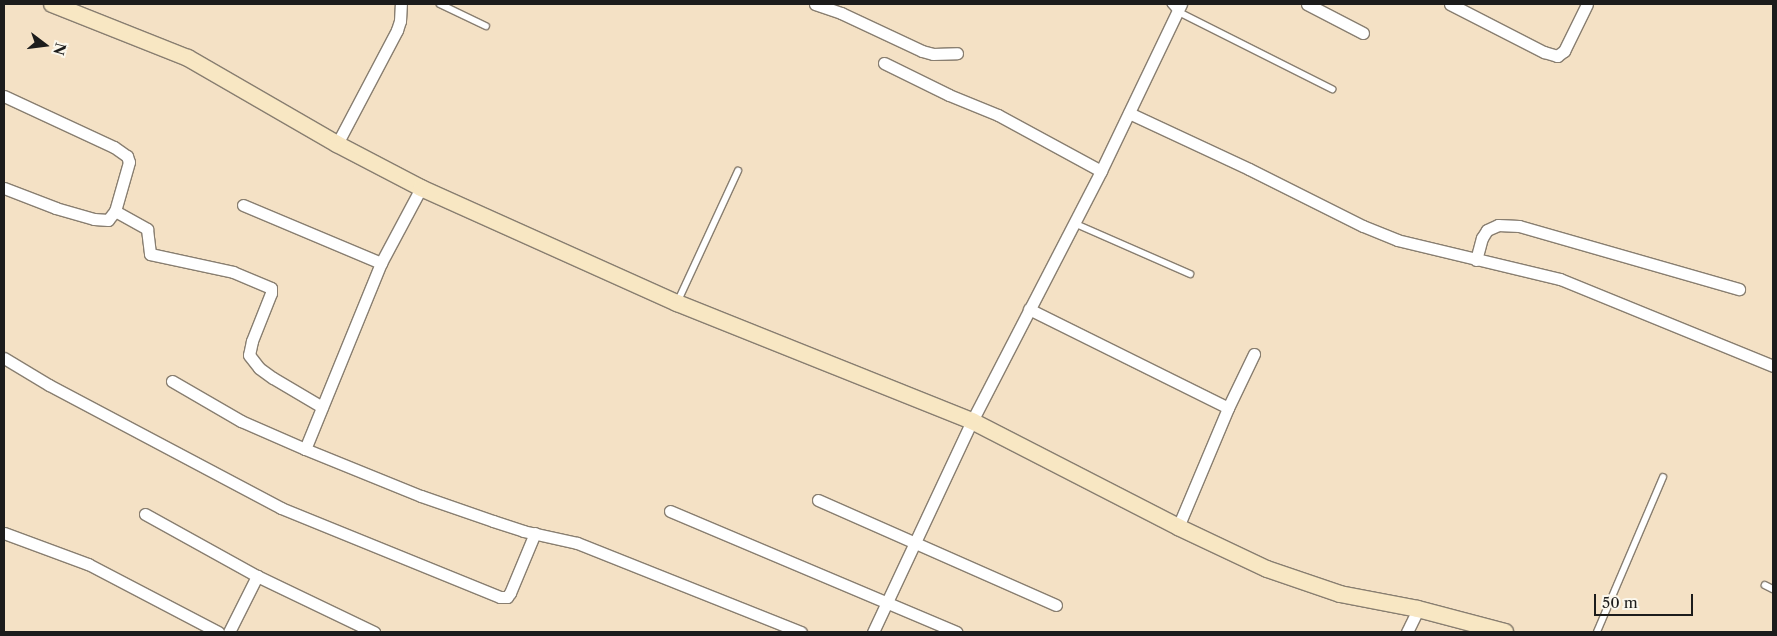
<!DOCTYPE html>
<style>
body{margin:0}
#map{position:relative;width:1777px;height:636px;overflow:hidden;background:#f4e1c5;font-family:"Libre Caslon Text",serif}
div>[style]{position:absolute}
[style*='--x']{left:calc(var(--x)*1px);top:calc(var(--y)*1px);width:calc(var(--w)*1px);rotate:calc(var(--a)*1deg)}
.roads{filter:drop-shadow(1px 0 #887e70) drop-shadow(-1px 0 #887e70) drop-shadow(0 1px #887e70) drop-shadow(0 -1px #887e70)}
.lane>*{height:5.5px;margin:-2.75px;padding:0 2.75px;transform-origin:2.75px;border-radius:2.75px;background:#fff}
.street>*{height:11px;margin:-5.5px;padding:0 5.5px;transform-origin:5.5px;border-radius:5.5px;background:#fff}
.secondary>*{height:16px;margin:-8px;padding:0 8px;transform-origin:8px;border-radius:8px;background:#f8e7c3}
span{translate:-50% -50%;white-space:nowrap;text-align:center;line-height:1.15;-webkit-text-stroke:4px #fbf7ec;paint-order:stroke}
.frame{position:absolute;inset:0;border:5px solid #1c1c1c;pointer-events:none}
.north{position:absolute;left:20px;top:20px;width:50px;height:50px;-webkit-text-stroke:4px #fbf7ec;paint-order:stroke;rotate:105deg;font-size:14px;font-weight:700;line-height:20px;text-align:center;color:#1c1c1c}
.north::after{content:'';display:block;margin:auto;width:18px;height:22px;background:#1c1c1c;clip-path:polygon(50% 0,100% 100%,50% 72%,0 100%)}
.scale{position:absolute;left:1594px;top:594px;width:99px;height:22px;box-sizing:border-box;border:2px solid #1c1c1c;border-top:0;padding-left:6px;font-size:15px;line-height:18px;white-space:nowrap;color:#1c1c1c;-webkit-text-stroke:4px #fbf7ec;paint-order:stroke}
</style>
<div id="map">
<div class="roads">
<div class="lane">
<div style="--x:440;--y:4;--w:51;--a:25.6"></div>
<div style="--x:1171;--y:4;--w:9;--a:49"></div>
<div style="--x:1177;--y:11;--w:174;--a:26.7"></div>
<div style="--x:1074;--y:223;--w:127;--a:23.7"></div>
<div style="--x:678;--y:301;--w:143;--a:-65.2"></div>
<div style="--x:1765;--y:585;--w:9;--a:27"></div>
<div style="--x:1597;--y:632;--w:168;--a:-66.9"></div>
</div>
<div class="street">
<div style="--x:815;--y:4;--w:28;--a:19"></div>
<div style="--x:841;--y:13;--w:89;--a:25.1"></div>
<div style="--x:922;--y:51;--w:11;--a:15"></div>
<div style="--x:933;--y:54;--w:24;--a:-2"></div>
<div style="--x:1307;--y:4;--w:63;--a:27.4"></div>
<div style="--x:1450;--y:4;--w:106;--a:27.1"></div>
<div style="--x:1544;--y:52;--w:14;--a:17"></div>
<div style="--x:1557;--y:56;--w:9;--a:-36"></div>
<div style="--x:1564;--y:51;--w:52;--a:-63.9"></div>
<div style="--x:884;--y:63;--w:72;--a:26.2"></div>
<div style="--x:949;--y:95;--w:53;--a:22.2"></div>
<div style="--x:998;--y:115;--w:117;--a:28.5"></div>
<div style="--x:4;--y:96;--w:121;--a:24.9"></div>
<div style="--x:114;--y:147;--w:16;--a:35"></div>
<div style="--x:127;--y:156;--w:6;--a:72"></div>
<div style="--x:129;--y:162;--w:51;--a:105.9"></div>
<div style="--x:115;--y:211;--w:11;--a:128"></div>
<div style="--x:108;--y:220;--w:14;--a:-176"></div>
<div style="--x:94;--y:219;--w:40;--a:-164"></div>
<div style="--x:56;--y:208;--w:56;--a:-159"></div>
<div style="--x:1129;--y:113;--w:132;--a:25"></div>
<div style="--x:1249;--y:169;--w:127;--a:26.6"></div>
<div style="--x:1363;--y:226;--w:37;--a:22"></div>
<div style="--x:1397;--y:240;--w:168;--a:13.5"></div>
<div style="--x:1560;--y:279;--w:230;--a:22.2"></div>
<div style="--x:337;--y:144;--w:129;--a:-62.2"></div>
<div style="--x:397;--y:30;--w:9;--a:-72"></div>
<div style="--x:400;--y:21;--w:17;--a:-87"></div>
<div style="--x:421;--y:188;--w:85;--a:118.1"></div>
<div style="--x:381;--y:263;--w:201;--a:112.2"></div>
<div style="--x:305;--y:449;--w:125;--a:22.1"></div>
<div style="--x:421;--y:496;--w:76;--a:19.1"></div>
<div style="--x:493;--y:521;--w:32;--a:18"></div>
<div style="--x:523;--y:531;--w:55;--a:12.5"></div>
<div style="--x:577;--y:543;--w:241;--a:21.7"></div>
<div style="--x:243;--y:205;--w:150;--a:22.8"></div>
<div style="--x:115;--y:211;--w:37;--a:29"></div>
<div style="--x:147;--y:229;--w:25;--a:83"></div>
<div style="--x:150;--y:254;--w:85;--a:12.2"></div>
<div style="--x:233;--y:272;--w:41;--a:22.8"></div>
<div style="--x:271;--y:288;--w:5;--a:90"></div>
<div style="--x:271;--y:293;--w:52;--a:111.6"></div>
<div style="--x:252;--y:341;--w:14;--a:102"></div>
<div style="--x:249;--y:355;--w:16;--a:52"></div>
<div style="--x:259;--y:368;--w:17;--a:36"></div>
<div style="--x:273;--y:378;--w:57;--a:30.6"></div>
<div style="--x:1476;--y:260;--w:23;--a:-75"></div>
<div style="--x:1482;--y:238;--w:9;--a:-58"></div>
<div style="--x:1487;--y:230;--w:12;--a:-24"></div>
<div style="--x:1498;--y:225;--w:21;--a:3"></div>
<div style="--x:1519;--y:226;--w:229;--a:16"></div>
<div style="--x:1029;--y:309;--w:222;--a:26.4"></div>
<div style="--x:4;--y:358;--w:52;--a:31"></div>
<div style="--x:49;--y:385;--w:263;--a:27.9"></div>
<div style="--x:281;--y:508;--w:236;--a:22.1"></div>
<div style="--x:500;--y:597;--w:7;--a:0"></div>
<div style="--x:507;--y:597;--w:5;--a:-53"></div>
<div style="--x:510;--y:593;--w:65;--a:-67.4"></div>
<div style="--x:172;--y:381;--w:80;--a:30.1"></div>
<div style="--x:241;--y:421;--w:70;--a:23.6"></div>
<div style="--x:818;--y:500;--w:260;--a:23.8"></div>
<div style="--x:670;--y:511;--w:311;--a:22.9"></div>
<div style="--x:145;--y:514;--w:128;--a:29"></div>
<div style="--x:1178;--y:527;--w:129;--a:-67.2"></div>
<div style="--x:1228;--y:408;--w:60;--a:-64.3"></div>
<div style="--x:4;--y:533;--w:90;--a:20.3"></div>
<div style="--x:88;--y:564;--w:147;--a:27.6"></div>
<div style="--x:229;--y:632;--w:63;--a:-63.4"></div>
<div style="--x:257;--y:576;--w:130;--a:25.6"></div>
<div style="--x:873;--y:632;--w:233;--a:-64.9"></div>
<div style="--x:972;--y:421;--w:281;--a:-62.7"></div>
<div style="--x:1101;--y:171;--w:185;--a:-64.4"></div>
<div style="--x:1407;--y:632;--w:25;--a:-64"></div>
</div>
<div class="secondary">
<div style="--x:52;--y:4;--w:146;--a:21.7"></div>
<div style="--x:188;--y:58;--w:172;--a:30"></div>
<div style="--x:337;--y:144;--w:95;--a:27.6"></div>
<div style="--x:421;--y:188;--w:281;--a:24.2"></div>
<div style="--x:677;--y:303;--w:318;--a:21.8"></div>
<div style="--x:972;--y:421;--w:232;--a:27.2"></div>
<div style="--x:1178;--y:527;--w:98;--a:25.3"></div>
<div style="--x:1267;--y:569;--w:77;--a:18.9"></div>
<div style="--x:1340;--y:594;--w:79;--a:10.9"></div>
<div style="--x:1418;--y:609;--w:90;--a:14.8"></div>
</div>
</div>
<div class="frame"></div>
<div class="north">N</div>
<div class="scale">50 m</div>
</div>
